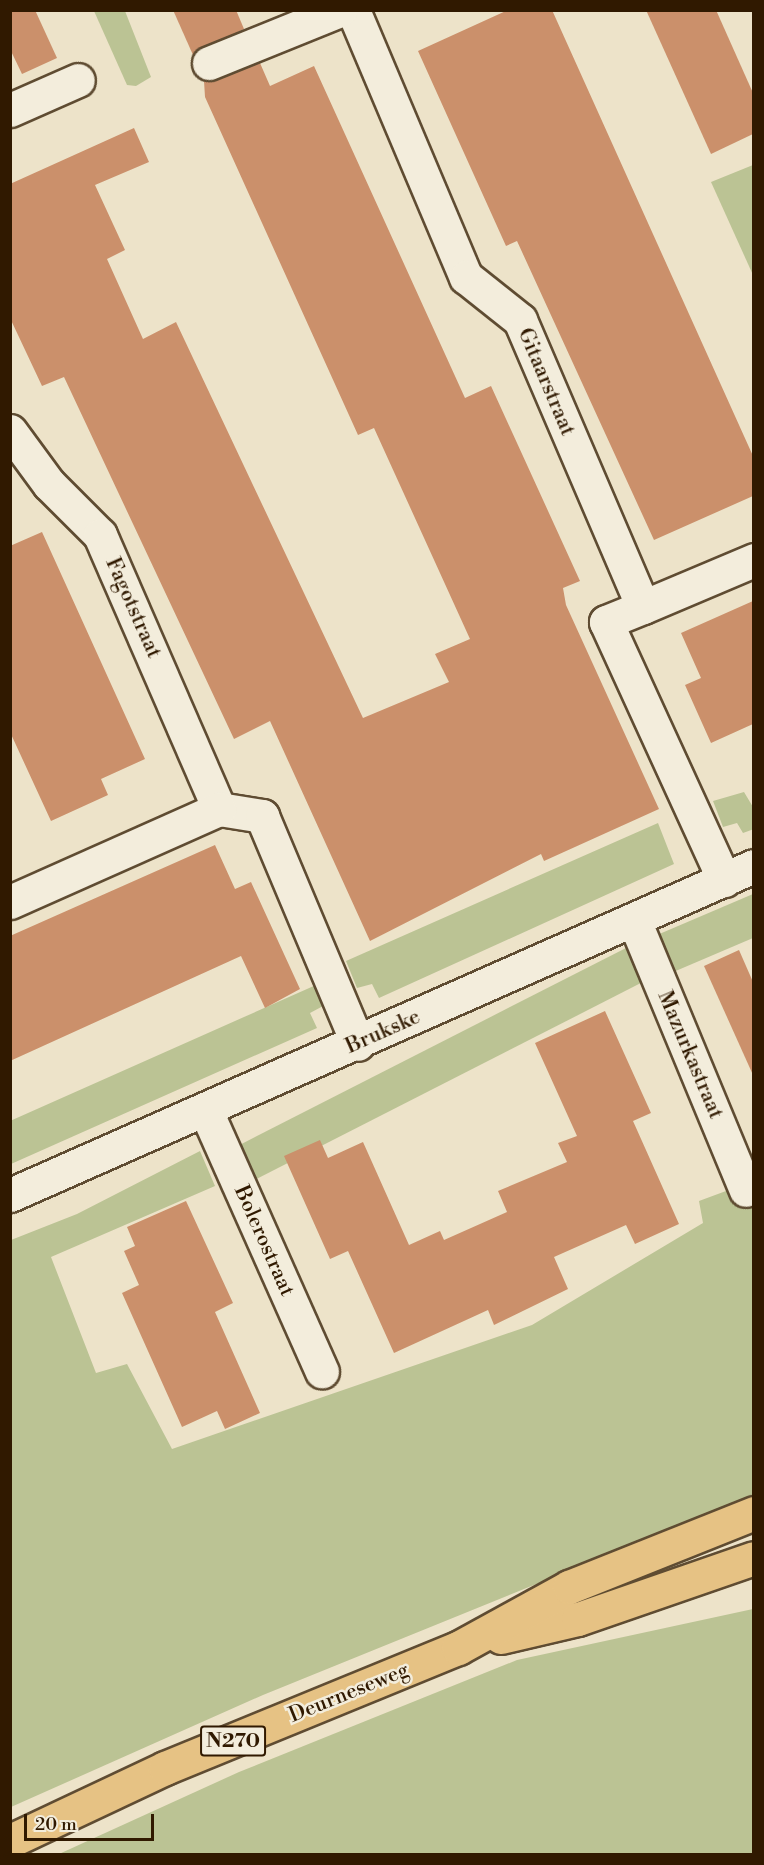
<!DOCTYPE html>
<style>
body{margin:0}
#map{position:relative;width:764px;height:1865px;overflow:hidden;background:#ede3c9;font-family:"Libre Bodoni",serif}
div>[style]{position:absolute}
[style*='--x']{left:calc(var(--x)*1px);top:calc(var(--y)*1px);width:calc(var(--w)*1px);rotate:calc(var(--a)*1deg)}
.green>*{inset:0;background:#bbc394;transform-origin:0 0}
.building>*{inset:0;background:#cb906b}
.roads{filter:drop-shadow(2px 0 #5f4c32) drop-shadow(-2px 0 #5f4c32) drop-shadow(0 2px #5f4c32) drop-shadow(0 -2px #5f4c32)}
.minor>*{height:33px;margin:-16.5px;padding:0 16.5px;transform-origin:16.5px;border-radius:16.5px;background:#f3eddc}
.primary>*{height:33px;margin:-16.5px;padding:0 16.5px;transform-origin:16.5px;border-radius:16.5px;background:#e6c284}
span{translate:-50% -50%;white-space:nowrap;text-align:center;line-height:1.15;-webkit-text-stroke:5px #f3eddc;paint-order:stroke}
.shield-label span{padding:2px 4px;background:#f3eddc;border:2px solid;border-radius:4px;-webkit-text-stroke-width:0}
.shield-label{font-size:20px;color:#301900;font-weight:700}
.street-label{font-size:21px;color:#301900}
.frame{position:absolute;inset:0;border:12px solid #301900;pointer-events:none}
.scale{position:absolute;left:24px;top:1814px;width:130px;height:27px;box-sizing:border-box;border:3px solid #301900;border-top:0;padding-left:8px;font-size:18px;line-height:21px;white-space:nowrap;color:#301900;-webkit-text-stroke:4px #f3eddc;paint-order:stroke}
</style>
<div id="map">
<div class="green">
<div style="clip-path:polygon(94px 11px,125px 11px,151px 77px,136px 86px,127px 85px)"></div>
<div style="clip-path:polygon(753px 165px,753px 275px,711px 182px)"></div>
<div style="clip-path:polygon(744px 792px,753px 807px,754px 829px,743px 833px,737px 823px,723px 827px,713px 801px)"></div>
<div style="clip-path:polygon(658px 823px,674px 864px,379px 998px,372px 984px,357px 988px,346px 961px)"></div>
<div style="clip-path:polygon(753px 894px,753px 938px,671px 973px,657px 935px)"></div>
<div style="left:626px;top:948px;width:38px;height:437px;rotate:63deg"></div>
<div style="clip-path:polygon(316px 985px,325px 1005px,310px 1013px,317px 1028px,11px 1164px,10px 1121px)"></div>
<div style="clip-path:polygon(200px 1151px,215px 1186px,51px 1257px,96px 1373px,127px 1364px,172px 1449px,532px 1325px,703px 1223px,699px 1201px,753px 1181px,753px 1496px,263px 1695px,11px 1807px,11px 1240px,77px 1214px)"></div>
<div style="clip-path:polygon(753px 1609px,753px 1854px,59px 1854px,239px 1772px,517px 1660px)"></div>
</div>
<div class="building">
<div style="clip-path:polygon(10px 10px,35px 10px,57px 58px,22px 74px,10px 49px)"></div>
<div style="clip-path:polygon(173px 10px,236px 10px,244px 29px,193px 55px)"></div>
<div style="clip-path:polygon(508px 10px,552px 10px,753px 456px,753px 496px,654px 540px,517px 241px,506px 246px,418px 51px)"></div>
<div style="clip-path:polygon(646px 10px,716px 10px,753px 93px,753px 134px,711px 154px)"></div>
<div style="clip-path:polygon(260px 63px,270px 86px,314px 66px,465px 398px,491px 386px,580px 581px,563px 588px,566px 605px,659px 809px,544px 861px,541px 854px,370px 941px,270px 721px,234px 739px,64px 377px,42px 386px,10px 318px,10px 184px,134px 128px,149px 162px,95px 185px,125px 250px,107px 259px,143px 339px,176px 322px,363px 718px,449px 682px,435px 654px,470px 639px,374px 428px,358px 435px,205px 97px,204px 81px)"></div>
<div style="clip-path:polygon(42px 532px,145px 759px,101px 779px,108px 795px,51px 821px,10px 732px,10px 546px)"></div>
<div style="clip-path:polygon(753px 601px,753px 724px,711px 743px,685px 685px,701px 678px,681px 633px)"></div>
<div style="clip-path:polygon(215px 845px,235px 889px,251px 882px,300px 989px,265px 1008px,241px 956px,10px 1061px,10px 936px)"></div>
<div style="clip-path:polygon(739px 950px,753px 982px,753px 1075px,704px 966px)"></div>
<div style="clip-path:polygon(605px 1011px,651px 1113px,633px 1121px,679px 1224px,635px 1244px,626px 1225px,554px 1257px,568px 1289px,494px 1325px,488px 1310px,394px 1353px,348px 1251px,330px 1259px,284px 1156px,320px 1140px,328px 1158px,363px 1142px,409px 1245px,440px 1231px,444px 1240px,507px 1212px,498px 1191px,567px 1162px,558px 1143px,577px 1136px,535px 1043px)"></div>
<div style="clip-path:polygon(186px 1201px,233px 1303px,215px 1312px,260px 1413px,225px 1429px,217px 1411px,182px 1427px,122px 1293px,139px 1285px,124px 1251px,135px 1246px,127px 1227px)"></div>
</div>
<div class="roads">
<div class="minor">
<div style="--x:353;--y:10;--w:290;--a:67.1"></div>
<div style="--x:466;--y:277;--w:69;--a:38.5"></div>
<div style="--x:520;--y:320;--w:312;--a:66.8"></div>
<div style="--x:643;--y:607;--w:40;--a:158"></div>
<div style="--x:606;--y:622;--w:284;--a:65.4"></div>
<div style="--x:209;--y:63;--w:141;--a:-22"></div>
<div style="--x:10;--y:110;--w:74;--a:-23.8"></div>
<div style="--x:10;--y:431;--w:66;--a:53.7"></div>
<div style="--x:49;--y:484;--w:72;--a:45"></div>
<div style="--x:100;--y:535;--w:299;--a:66.5"></div>
<div style="--x:219;--y:809;--w:44;--a:9.2"></div>
<div style="--x:262;--y:816;--w:247;--a:67.2"></div>
<div style="--x:643;--y:607;--w:121;--a:-22.9"></div>
<div style="--x:10;--y:902;--w:229;--a:-24"></div>
<div style="--x:634;--y:920;--w:292;--a:67.5"></div>
<div style="--x:206;--y:1111;--w:285;--a:66"></div>
<div style="--x:10;--y:1195;--w:813;--a:-23.86"></div>
</div>
<div class="primary">
<div style="--x:501;--y:1637;--w:79;--a:-13.2"></div>
<div style="--x:578;--y:1619;--w:186;--a:-19.1"></div>
<div style="--x:10;--y:1841;--w:171;--a:-25.2"></div>
<div style="--x:165;--y:1768;--w:317;--a:-22.3"></div>
<div style="--x:458;--y:1648;--w:127;--a:-28.8"></div>
<div style="--x:569;--y:1587;--w:199;--a:-21.8"></div>
</div>
</div>
<div class="shield-label">
<span style="left:233px;top:1741px">N270</span>
</div>
<div class="street-label">
<span style="left:546px;top:382px;rotate:67deg">Gitaarstraat</span>
<span style="left:133px;top:608px;rotate:66deg">Fagotstraat</span>
<span style="left:383px;top:1032px;rotate:-24deg">Brukske</span>
<span style="left:690px;top:1055px;rotate:67deg">Mazurkastraat</span>
<span style="left:264px;top:1241px;rotate:66deg">Bolerostraat</span>
<span style="left:349px;top:1693px;rotate:-22deg">Deurneseweg</span>
</div>
<div class="frame"></div>
<div class="scale">20 m</div>
</div>
